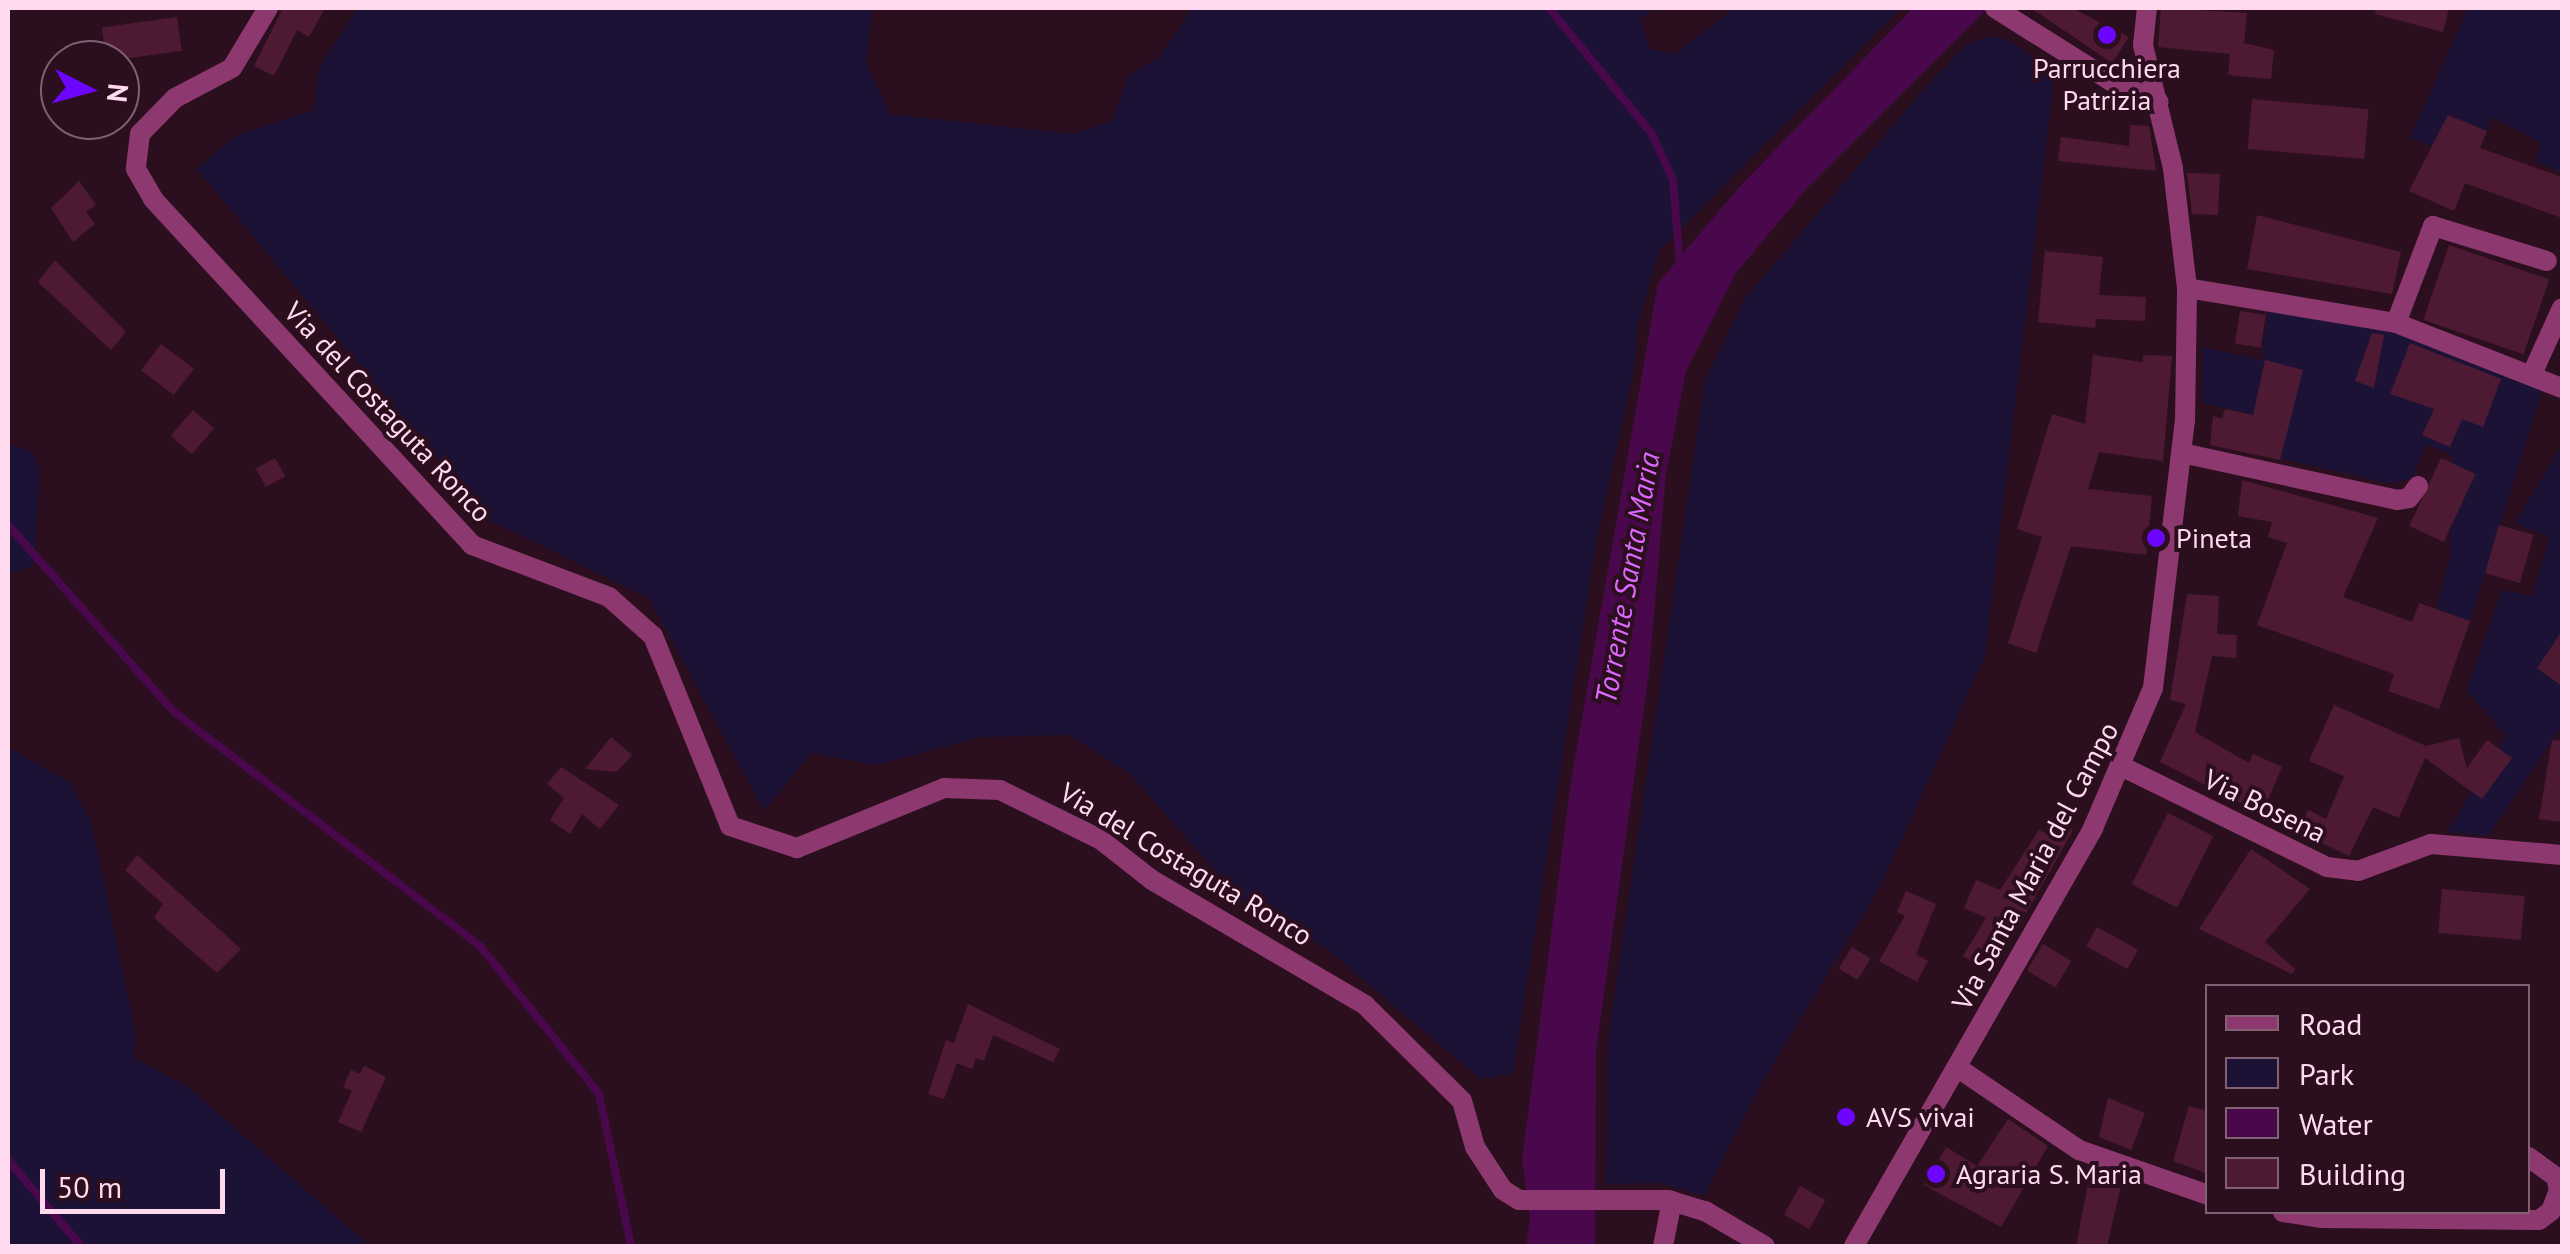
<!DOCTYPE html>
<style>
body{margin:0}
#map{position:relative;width:2570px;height:1254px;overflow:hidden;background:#2c0f1e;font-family:"PT Sans",sans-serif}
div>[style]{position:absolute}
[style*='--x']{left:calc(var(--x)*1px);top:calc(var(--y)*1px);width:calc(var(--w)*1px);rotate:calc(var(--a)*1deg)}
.green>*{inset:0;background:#1c1236}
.water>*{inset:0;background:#49084c}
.stream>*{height:8px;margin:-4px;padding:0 4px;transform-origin:4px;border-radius:4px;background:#49084c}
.building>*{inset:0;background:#4e1a33;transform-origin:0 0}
.minor>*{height:20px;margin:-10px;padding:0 10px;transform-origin:10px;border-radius:10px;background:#8d386f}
.tertiary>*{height:20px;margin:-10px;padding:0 10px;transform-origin:10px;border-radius:10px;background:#8d386f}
.dots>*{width:28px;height:28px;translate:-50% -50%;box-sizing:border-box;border:5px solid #2c0f1e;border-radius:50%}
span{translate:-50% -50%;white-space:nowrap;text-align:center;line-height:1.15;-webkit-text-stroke:8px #2c0f1e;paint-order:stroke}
.poi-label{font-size:28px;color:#ffdaef}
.left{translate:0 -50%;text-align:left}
.street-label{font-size:28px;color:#ffdaef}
.water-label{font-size:30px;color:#dd68ff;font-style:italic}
.frame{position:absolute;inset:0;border:10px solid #ffdaef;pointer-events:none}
.legend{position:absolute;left:2205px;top:984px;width:325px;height:230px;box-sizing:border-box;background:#2c0f1e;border:2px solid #806072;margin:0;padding:12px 18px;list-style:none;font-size:30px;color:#ffdaef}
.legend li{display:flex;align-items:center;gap:20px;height:50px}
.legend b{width:50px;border:2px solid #806072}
.north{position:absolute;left:40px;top:40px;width:100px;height:100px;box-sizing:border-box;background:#2c0f1e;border:2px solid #806072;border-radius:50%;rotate:96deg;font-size:28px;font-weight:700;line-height:40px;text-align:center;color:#ffdaef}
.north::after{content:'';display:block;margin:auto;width:35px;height:45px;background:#6d06ff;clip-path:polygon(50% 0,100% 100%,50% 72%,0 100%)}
.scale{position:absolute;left:40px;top:1169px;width:185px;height:45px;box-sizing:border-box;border:5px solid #ffdaef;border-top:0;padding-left:12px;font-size:30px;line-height:35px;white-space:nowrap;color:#ffdaef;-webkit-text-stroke:8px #2c0f1e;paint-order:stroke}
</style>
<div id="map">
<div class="green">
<div style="clip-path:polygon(358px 8px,873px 8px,866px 63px,890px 114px,1074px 134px,1112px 120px,1129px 75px,1159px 57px,1193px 8px,1655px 8px,1640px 20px,1651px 50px,1676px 53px,1735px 8px,1901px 8px,1659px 251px,1638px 324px,1635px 364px,1597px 538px,1513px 1073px,1480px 1079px,1326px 948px,1248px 908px,1130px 774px,1069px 735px,982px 737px,876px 765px,811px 753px,764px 811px,649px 598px,489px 520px,197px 169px,236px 135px,314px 110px,319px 67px)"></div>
<div style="clip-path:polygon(2468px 8px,2562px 8px,2562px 173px,2535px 161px,2541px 143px,2492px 117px,2487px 131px,2449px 115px,2435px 147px,2410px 138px)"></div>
<div style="clip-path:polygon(1989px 36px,2009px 40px,2055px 72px,1985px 656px,1880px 887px,1762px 1083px,1704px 1196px,1659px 1183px,1606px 1184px,1608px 1039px,1705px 380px,1746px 297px,1924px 89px,1967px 44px)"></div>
<div style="clip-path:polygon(2268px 305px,2374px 325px,2543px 389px,2470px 621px,2436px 609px,2450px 556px,2452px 455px,2426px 445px,2412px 478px,2392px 484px,2237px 449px,2246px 413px,2202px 403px,2203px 347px,2262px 360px)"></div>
<div style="clip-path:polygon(8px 444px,33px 452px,40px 471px,34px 566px,8px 574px)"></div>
<div style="clip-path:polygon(2562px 444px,2562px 726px,2488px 836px,2447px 832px,2506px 736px,2466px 690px,2502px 590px,2532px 596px,2549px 537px,2515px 523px)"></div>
<div style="clip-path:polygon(8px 747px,69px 782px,91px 821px,136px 1035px,133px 1057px,188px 1087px,370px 1246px,8px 1246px)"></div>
</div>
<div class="water">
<div style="clip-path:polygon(1913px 8px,1988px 8px,1807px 188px,1736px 273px,1686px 371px,1666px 474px,1649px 672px,1596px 1051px,1595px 1246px,1526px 1246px,1530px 1218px,1522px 1160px,1571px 781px,1658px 283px,1742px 184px)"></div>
</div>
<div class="stream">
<div style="--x:1549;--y:8;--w:163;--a:50.7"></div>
<div style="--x:1652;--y:134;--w:51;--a:65.5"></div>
<div style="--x:1673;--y:180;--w:86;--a:85.3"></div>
<div style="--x:8;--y:525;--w:249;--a:48.4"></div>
<div style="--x:173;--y:711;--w:387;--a:37.4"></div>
<div style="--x:480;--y:946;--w:190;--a:51.2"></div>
<div style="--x:599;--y:1094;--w:155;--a:78.1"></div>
<div style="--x:8;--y:1160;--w:113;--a:49.7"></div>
</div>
<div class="building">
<div style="clip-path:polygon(283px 8px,325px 8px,309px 37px,297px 30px,274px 76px,254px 66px)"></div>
<div style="clip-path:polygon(2031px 8px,2072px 8px,2129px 37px,2112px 63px)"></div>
<div style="clip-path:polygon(2161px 8px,2247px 13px,2244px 43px,2274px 50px,2271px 79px,2228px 75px,2230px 54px,2158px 47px)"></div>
<div style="clip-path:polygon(2376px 8px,2449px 8px,2443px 32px,2375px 14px)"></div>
<div style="left:177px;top:17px;width:34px;height:76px;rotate:82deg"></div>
<div style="left:2252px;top:99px;width:117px;height:50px;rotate:5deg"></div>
<div style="clip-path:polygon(2448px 115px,2487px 131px,2480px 148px,2562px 177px,2562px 218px,2465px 183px,2454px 211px,2409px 191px)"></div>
<div style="clip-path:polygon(2130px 125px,2149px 126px,2156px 171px,2058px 161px,2061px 137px,2129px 146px)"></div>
<div style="clip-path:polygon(2187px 173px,2220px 174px,2218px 215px,2192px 214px)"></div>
<div style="clip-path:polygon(79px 181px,96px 205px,86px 212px,95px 224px,73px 242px,51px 208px)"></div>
<div style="clip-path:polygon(2257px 215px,2401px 252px,2392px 294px,2247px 269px)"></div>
<div style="left:2449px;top:245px;width:106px;height:79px;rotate:19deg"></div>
<div style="clip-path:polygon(2045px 251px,2103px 257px,2099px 295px,2146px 297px,2145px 321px,2096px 319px,2095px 328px,2038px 322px)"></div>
<div style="clip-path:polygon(55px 260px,126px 332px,111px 350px,38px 282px)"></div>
<div style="left:2240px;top:311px;width:26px;height:33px;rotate:9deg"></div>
<div style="clip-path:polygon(2372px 333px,2384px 335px,2374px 388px,2355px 381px)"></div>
<div style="clip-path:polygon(2410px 343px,2501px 379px,2483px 427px,2462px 419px,2450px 447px,2422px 435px,2434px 409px,2390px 394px)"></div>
<div style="left:161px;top:344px;width:41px;height:33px;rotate:37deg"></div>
<div style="clip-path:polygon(2093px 355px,2143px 362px,2143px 355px,2172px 356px,2163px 461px,2099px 452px,2088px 489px,2152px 496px,2146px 555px,2071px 546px,2036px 653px,2008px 643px,2042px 537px,2017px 529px,2052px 414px,2085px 424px)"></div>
<div style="clip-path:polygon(2265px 360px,2303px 370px,2280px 460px,2210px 445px,2213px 416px,2222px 419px,2225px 409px,2253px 415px)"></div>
<div style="left:193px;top:410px;width:28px;height:34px;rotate:41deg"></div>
<div style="left:275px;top:458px;width:21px;height:22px;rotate:61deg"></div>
<div style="left:2441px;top:458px;width:38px;height:75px;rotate:25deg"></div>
<div style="clip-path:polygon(2242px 480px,2378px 518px,2343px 597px,2412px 622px,2419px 603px,2470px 621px,2439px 709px,2388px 691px,2394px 674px,2257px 625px,2287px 543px,2268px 537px,2272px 522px,2238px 516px)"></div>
<div style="left:2499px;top:525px;width:36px;height:50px;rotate:16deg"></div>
<div style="clip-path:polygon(2187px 594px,2219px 596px,2217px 634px,2237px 635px,2236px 658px,2212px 656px,2195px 732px,2249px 763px,2253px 754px,2282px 767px,2262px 814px,2160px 762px,2186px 704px,2170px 700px)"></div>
<div style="clip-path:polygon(2562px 631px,2562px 686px,2537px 668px)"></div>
<div style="clip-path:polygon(2334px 705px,2426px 746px,2459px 738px,2467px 768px,2487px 740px,2512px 758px,2482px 799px,2425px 758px,2399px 818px,2373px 807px,2349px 856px,2298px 831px,2308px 810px,2326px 819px,2344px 776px,2309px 761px)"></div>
<div style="clip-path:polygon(611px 737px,632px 755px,617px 772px,585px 769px)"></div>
<div style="clip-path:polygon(2552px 740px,2562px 741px,2562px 822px,2539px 819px)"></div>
<div style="clip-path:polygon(561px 767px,619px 805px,600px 829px,582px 814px,570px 834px,550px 820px,564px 798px,547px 784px)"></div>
<div style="left:2168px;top:813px;width:51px;height:80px;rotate:27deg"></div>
<div style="clip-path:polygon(2055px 820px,2073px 830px,1992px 974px,1963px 956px,1986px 918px,1964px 908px,1976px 880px,2000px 890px,2039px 830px,2047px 834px)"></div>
<div style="clip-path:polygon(2251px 849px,2310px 889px,2265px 942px,2295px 969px,2292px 974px,2199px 929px)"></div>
<div style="clip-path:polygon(137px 855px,241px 949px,217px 973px,154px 918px,163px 904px,125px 870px)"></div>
<div style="left:2442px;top:889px;width:83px;height:44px;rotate:5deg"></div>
<div style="clip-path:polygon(1906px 891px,1936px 904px,1916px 954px,1928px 961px,1917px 982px,1879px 961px,1905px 916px,1897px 912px)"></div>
<div style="left:2097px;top:927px;width:47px;height:22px;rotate:29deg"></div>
<div style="left:2043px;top:944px;width:33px;height:31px;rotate:31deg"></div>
<div style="left:1852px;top:947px;width:22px;height:25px;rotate:32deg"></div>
<div style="clip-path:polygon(968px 1004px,1060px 1049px,1053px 1062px,993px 1035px,984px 1061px,976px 1058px,972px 1069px,957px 1063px,944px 1099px,928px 1094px,946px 1040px,954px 1043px)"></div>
<div style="clip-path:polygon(364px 1066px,386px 1077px,361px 1132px,338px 1122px,352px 1091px,343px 1087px,351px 1070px,360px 1074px)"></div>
<div style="clip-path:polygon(2108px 1098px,2145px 1113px,2131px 1150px,2099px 1137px)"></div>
<div style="clip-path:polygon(2189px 1106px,2208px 1111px,2208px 1174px,2173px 1161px)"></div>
<div style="clip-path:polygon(2008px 1119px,2048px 1146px,2001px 1227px,1924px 1185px,1946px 1147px,1977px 1166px)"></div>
<div style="clip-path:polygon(2089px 1179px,2121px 1186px,2107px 1246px,2076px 1246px)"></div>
<div style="left:1800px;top:1186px;width:29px;height:33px;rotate:29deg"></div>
</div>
<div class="minor">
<div style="--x:268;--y:8;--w:70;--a:121"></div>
<div style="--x:232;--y:68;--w:64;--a:152.2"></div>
<div style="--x:175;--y:98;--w:50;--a:134.2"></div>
<div style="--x:140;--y:134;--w:35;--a:97"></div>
<div style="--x:136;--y:169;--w:34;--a:60"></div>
<div style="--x:153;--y:199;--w:471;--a:47.3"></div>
<div style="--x:472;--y:545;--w:147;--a:20.8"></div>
<div style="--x:609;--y:597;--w:59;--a:41.6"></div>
<div style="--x:653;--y:636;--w:205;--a:67.9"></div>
<div style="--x:730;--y:826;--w:71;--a:18.2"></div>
<div style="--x:797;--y:848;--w:159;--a:-22.2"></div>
<div style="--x:944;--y:788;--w:56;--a:2"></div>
<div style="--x:1000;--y:790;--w:113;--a:26.3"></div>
<div style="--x:1101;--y:840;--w:65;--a:38.1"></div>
<div style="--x:1152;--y:880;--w:247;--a:30.4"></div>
<div style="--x:1365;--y:1005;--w:136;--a:44.7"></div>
<div style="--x:1462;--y:1101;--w:48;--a:74.2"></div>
<div style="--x:1475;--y:1147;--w:51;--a:56.9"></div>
<div style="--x:1503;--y:1190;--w:19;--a:32"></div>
<div style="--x:1519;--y:1200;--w:149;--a:0"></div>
<div style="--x:1668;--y:1200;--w:39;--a:17"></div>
<div style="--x:1705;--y:1211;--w:69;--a:30.3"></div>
<div style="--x:1995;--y:8;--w:137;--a:32.2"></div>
<div style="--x:2111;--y:81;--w:52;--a:23.6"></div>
<div style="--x:2187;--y:288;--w:212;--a:9.5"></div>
<div style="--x:2396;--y:323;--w:178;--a:21.4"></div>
<div style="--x:2396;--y:323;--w:104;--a:-69.1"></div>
<div style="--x:2433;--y:226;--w:119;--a:17.1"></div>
<div style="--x:2532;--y:374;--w:72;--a:-65.6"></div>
<div style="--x:2182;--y:453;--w:220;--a:12.3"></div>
<div style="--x:2397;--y:500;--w:12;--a:-9"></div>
<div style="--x:2409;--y:498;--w:15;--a:-53"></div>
<div style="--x:2123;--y:767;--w:227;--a:26.1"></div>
<div style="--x:2327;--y:867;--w:31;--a:7"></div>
<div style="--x:2358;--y:871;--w:78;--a:-20.3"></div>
<div style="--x:2431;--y:844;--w:131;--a:4.8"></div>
<div style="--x:1958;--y:1068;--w:146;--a:34.1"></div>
<div style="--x:2079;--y:1150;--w:137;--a:19.2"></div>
<div style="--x:2283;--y:1212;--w:39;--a:9"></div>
<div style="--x:2322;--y:1218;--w:217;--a:0.5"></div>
<div style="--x:2539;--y:1220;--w:15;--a:-37"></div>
<div style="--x:2551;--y:1211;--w:22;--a:-69"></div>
<div style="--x:2559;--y:1190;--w:13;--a:-103"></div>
<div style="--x:2556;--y:1177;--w:34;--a:-144"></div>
<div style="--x:1663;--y:1246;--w:46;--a:-78.7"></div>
</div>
<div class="tertiary">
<div style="--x:1854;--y:1246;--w:482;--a:-60.2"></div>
<div style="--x:2093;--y:828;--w:152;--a:-66.8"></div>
<div style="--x:2153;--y:688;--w:269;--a:-83.2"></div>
<div style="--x:2185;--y:421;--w:133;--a:-89.1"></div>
<div style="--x:2187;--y:288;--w:121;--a:-96.7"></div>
<div style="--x:2173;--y:168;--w:127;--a:-103.7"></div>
<div style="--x:2143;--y:45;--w:37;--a:-84"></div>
</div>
<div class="dots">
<div style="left:2107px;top:35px;background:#6d06ff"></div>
<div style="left:2156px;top:538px;background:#6d06ff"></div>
<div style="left:1846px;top:1117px;background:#6d06ff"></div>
<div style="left:1936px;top:1174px;background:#6d06ff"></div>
</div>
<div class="poi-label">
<span style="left:2107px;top:84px">Parrucchiera<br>Patrizia</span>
<span class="left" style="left:2176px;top:538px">Pineta</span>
<span class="left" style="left:1866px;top:1117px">AVS vivai</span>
<span class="left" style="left:1956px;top:1174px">Agraria S. Maria</span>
</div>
<div class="street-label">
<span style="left:388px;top:412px;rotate:47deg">Via del Costaguta Ronco</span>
<span style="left:2265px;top:806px;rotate:26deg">Via Bosena</span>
<span style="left:1186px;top:864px;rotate:31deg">Via del Costaguta Ronco</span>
<span style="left:2035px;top:866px;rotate:-62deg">Via Santa Maria del Campo</span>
</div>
<div class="water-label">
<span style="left:1627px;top:578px;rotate:-80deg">Torrente Santa Maria</span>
</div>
<div class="frame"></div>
<ul class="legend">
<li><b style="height:12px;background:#8d386f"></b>Road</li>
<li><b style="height:28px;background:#1c1236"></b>Park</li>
<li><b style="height:28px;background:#49084c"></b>Water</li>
<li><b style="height:28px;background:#4e1a33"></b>Building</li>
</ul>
<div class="north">N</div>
<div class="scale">50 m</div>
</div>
